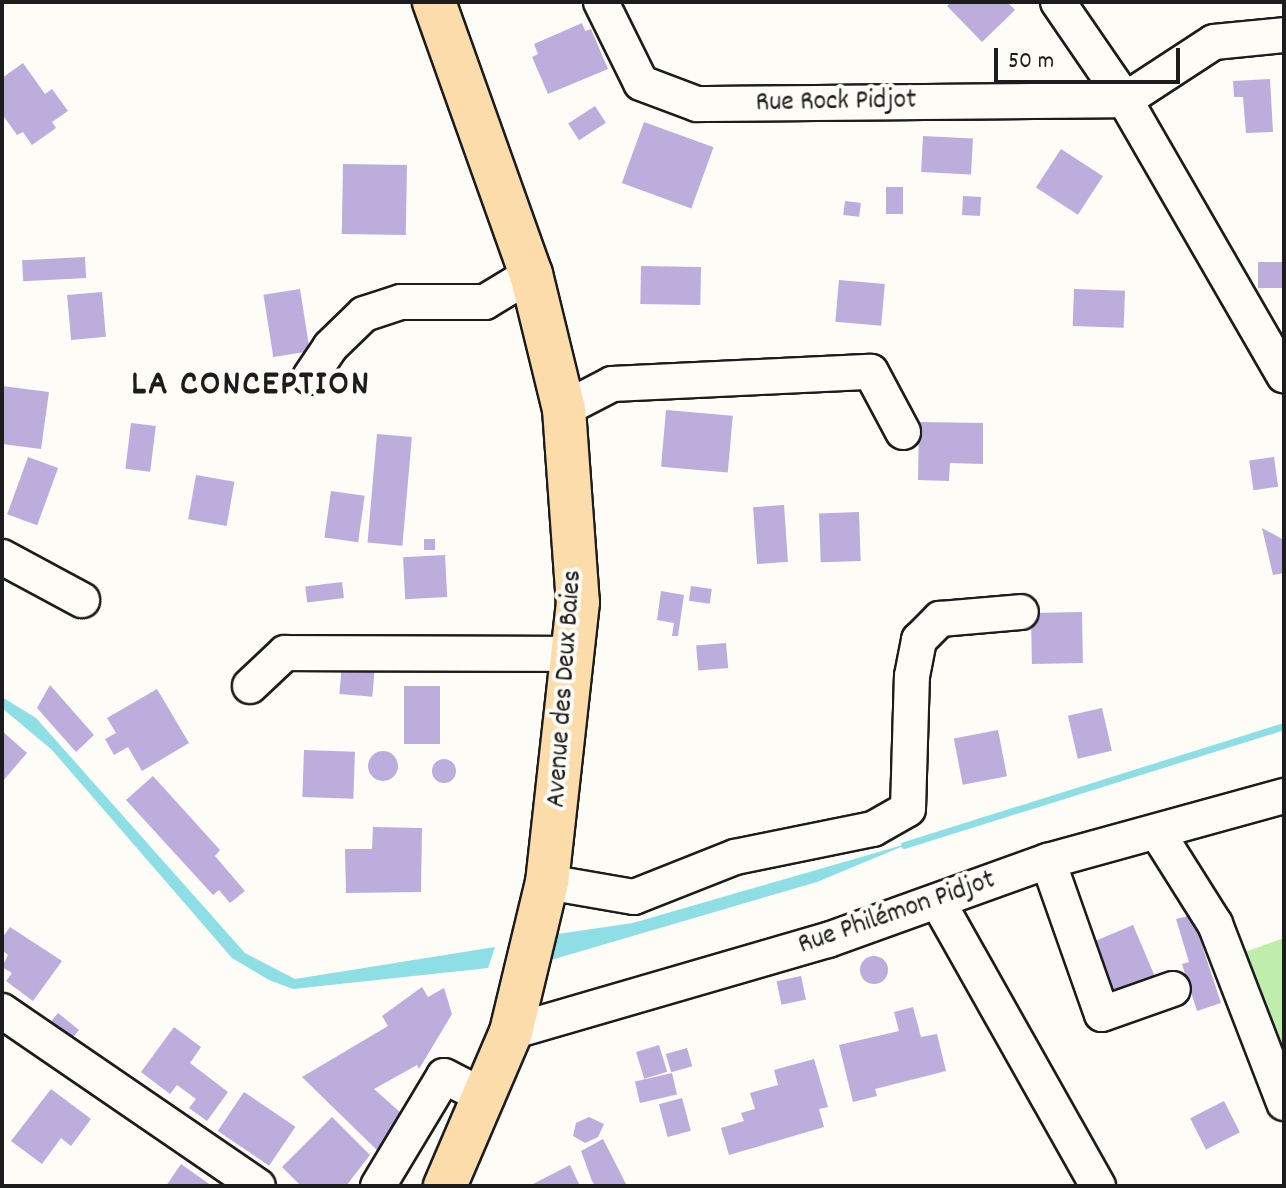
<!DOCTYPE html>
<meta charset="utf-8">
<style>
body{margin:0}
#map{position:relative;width:1286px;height:1188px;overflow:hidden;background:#fdfcf7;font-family:Dekko,sans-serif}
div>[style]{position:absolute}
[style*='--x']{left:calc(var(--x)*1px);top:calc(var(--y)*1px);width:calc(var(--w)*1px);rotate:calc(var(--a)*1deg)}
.green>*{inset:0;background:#beedac}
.water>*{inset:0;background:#8ddfe5}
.stream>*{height:7px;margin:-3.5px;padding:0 3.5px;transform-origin:3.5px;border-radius:3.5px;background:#8ddfe5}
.building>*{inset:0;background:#bcaddd;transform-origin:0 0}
.round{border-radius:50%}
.roads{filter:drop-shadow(2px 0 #1c1c1c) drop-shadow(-2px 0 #1c1c1c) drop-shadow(0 2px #1c1c1c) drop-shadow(0 -2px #1c1c1c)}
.minor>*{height:34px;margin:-17px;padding:0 17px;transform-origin:17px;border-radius:17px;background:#fdfcf7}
.major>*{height:42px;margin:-21px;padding:0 21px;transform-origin:21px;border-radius:21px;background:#fddcac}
span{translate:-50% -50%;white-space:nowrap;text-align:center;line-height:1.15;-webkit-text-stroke:8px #fdfcf7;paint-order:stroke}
.street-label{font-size:28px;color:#1c1c1c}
.district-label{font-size:36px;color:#1c1c1c;font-weight:700;letter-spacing:2px}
.frame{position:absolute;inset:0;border:4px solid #1c1c1c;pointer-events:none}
.scale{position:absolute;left:994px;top:48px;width:186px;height:36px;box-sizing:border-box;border:4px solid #1c1c1c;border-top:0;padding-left:10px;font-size:24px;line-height:28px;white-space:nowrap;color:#1c1c1c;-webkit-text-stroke:6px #fdfcf7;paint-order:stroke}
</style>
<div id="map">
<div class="green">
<div style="clip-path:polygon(1284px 938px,1284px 1059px,1245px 952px)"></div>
</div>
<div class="water">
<div style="clip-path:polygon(2px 697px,36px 718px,245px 953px,295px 979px,495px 947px,488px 968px,293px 989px,269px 980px,232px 958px,52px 750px,2px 708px)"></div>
<div style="clip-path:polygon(913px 842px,817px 882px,544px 962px,551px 935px,633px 923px)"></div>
</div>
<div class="stream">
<div style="--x:904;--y:845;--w:398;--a:-17.4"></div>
</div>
<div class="building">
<div style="clip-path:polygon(951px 2px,1007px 2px,1015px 10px,982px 42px,947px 6px)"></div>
<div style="clip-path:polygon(582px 23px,585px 31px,591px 29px,608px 69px,548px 94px,532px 57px,538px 54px,534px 44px)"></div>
<div style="clip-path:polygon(23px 63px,45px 94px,52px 89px,68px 111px,52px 122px,56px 128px,32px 145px,23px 132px,17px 135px,2px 114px,2px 78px)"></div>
<div style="clip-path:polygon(1270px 79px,1273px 132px,1246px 133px,1243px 97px,1234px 97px,1233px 81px)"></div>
<div style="left:595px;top:106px;width:20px;height:32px;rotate:57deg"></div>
<div style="left:644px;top:122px;width:74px;height:65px;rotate:20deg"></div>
<div style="left:923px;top:136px;width:50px;height:36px;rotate:3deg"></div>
<div style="left:1061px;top:149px;width:50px;height:46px;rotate:33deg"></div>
<div style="left:343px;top:164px;width:64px;height:70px;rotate:1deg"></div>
<div style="left:886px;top:187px;width:17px;height:27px"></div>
<div style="left:963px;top:196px;width:18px;height:19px;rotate:3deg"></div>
<div style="left:845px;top:201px;width:16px;height:14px;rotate:7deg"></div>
<div style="left:85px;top:257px;width:21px;height:63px;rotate:87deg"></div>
<div style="left:1258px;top:262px;width:26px;height:26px"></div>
<div style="left:641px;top:266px;width:60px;height:38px;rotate:1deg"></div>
<div style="left:839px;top:280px;width:46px;height:42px;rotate:5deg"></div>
<div style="left:300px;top:289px;width:63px;height:37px;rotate:81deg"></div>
<div style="left:1074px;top:289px;width:51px;height:37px;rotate:2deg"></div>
<div style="left:102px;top:292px;width:45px;height:35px;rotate:85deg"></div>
<div style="clip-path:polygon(2px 386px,49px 392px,41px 449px,2px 444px)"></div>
<div style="left:666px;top:410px;width:67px;height:57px;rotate:5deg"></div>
<div style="clip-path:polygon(919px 422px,983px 423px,983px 464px,950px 463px,949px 481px,918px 480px)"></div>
<div style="left:131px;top:423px;width:25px;height:46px;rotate:7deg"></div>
<div style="left:377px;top:434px;width:35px;height:109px;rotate:5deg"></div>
<div style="left:28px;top:457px;width:32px;height:61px;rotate:20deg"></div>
<div style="left:1274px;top:457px;width:30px;height:25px;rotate:82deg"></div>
<div style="left:196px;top:475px;width:39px;height:45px;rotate:10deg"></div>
<div style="left:331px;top:491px;width:34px;height:47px;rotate:8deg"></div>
<div style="left:784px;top:505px;width:57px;height:31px;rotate:86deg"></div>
<div style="left:859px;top:512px;width:49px;height:40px;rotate:88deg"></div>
<div style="clip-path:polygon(1262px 528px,1284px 540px,1284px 573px,1273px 575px)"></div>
<div style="left:424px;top:539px;width:11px;height:11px"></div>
<div style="left:445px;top:555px;width:42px;height:42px;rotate:87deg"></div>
<div style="left:342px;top:582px;width:16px;height:37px;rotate:83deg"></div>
<div style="left:691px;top:586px;width:21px;height:15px;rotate:8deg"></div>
<div style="clip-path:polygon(661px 591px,684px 595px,678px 636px,672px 636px,674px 623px,657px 620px)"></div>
<div style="left:1082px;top:612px;width:51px;height:51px;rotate:89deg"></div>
<div style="left:726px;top:643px;width:25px;height:30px;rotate:85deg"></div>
<div style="left:342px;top:664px;width:33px;height:30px;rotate:5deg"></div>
<div style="clip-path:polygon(50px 685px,94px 735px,76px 752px,37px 708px)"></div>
<div style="left:404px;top:686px;width:36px;height:58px"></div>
<div style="clip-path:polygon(157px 689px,189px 743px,142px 771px,128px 747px,114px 755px,105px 739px,116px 733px,107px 718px)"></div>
<div style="left:1102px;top:708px;width:44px;height:35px;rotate:77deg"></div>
<div style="left:998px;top:730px;width:47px;height:45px;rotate:79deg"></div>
<div style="clip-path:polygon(2px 731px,27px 753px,2px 782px)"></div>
<div style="left:304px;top:750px;width:51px;height:47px;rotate:2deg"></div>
<div class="round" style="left:368px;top:751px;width:30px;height:30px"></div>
<div class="round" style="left:432px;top:759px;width:24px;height:24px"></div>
<div style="clip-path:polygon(153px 776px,220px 850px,215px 856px,245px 891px,230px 903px,219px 890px,213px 895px,126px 800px)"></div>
<div style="clip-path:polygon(373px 827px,422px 828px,421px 892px,346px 893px,345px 849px,372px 849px)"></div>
<div style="clip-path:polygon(1192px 915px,1221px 1003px,1197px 1011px,1182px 964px,1189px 962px,1176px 919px)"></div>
<div style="left:1133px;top:925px;width:56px;height:50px;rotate:67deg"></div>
<div style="clip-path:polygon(10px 927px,62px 961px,33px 1001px,6px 981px,12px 973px,2px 967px,8px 955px,2px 950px,2px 938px)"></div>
<div class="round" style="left:860px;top:956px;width:28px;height:28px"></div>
<div style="left:801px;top:976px;width:24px;height:25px;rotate:78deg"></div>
<div style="clip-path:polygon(422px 987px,428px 997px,444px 988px,452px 1014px,419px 1069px,417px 1065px,374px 1089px,401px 1113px,380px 1153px,302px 1077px,388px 1026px,382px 1016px)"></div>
<div style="clip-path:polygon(913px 1007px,921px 1037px,937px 1034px,946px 1071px,875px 1089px,877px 1096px,853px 1102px,839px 1045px,899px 1031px,894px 1012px)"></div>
<div style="left:58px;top:1013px;width:27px;height:11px;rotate:39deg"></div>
<div style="clip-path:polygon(174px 1027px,201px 1047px,190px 1063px,228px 1092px,207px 1121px,189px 1108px,196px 1099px,177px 1085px,170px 1094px,141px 1072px)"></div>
<div style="left:659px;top:1045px;width:28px;height:24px;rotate:73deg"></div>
<div style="left:687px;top:1048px;width:19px;height:22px;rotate:74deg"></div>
<div style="clip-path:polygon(814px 1059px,828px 1107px,819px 1109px,824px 1127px,729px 1155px,721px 1128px,744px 1121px,741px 1113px,755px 1109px,750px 1093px,778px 1085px,774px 1070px)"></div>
<div style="left:672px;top:1073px;width:22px;height:38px;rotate:77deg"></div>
<div style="clip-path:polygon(51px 1089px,91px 1119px,71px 1146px,61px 1138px,42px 1164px,11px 1141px)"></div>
<div style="left:244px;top:1092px;width:62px;height:47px;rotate:34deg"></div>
<div style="left:682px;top:1098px;width:34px;height:24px;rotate:75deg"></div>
<div style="left:1224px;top:1101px;width:35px;height:38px;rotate:63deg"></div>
<div style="clip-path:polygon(332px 1117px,370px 1155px,346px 1186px,301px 1186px,282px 1167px)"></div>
<div style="clip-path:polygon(589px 1117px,604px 1124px,598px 1137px,585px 1143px,573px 1136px,576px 1123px)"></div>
<div style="clip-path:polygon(603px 1139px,627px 1186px,595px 1186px,592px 1181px,581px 1151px)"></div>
<div style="clip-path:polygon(181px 1164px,212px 1186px,166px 1186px)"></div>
<div style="clip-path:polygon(570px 1165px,580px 1186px,529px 1186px)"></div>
</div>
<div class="roads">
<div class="minor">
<div style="--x:601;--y:2;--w:90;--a:63.7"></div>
<div style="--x:641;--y:83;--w:60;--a:20.6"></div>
<div style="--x:697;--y:104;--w:428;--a:-0.5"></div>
<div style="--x:1125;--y:100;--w:106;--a:-33.1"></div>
<div style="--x:1214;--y:42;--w:70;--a:-5.7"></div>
<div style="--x:1058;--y:2;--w:119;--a:55.6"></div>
<div style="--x:1125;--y:100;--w:318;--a:60"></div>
<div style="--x:310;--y:377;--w:36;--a:-56"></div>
<div style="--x:330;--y:347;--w:47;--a:-44.1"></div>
<div style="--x:364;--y:314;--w:39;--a:-18"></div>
<div style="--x:401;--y:302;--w:84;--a:0"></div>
<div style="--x:485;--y:302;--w:54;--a:-31.3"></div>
<div style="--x:564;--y:409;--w:54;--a:-27.5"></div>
<div style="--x:612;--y:384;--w:259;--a:-2.7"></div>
<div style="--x:871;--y:372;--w:68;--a:61.9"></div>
<div style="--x:2;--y:557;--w:91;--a:28.3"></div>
<div style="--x:250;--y:686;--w:48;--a:-43.3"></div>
<div style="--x:285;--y:653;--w:289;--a:0.2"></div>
<div style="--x:1157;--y:832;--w:109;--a:57.8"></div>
<div style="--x:1215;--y:924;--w:192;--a:68.9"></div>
<div style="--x:1048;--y:861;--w:162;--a:70.6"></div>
<div style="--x:1102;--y:1014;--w:75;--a:-19.4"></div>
<div style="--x:547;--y:882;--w:88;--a:9.8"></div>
<div style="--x:634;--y:897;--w:109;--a:-21.6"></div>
<div style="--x:735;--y:857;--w:141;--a:-11.5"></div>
<div style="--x:873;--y:829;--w:40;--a:-29.7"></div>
<div style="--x:908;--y:809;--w:133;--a:-88.3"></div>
<div style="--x:912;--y:676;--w:37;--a:-79"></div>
<div style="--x:919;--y:640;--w:30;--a:-45"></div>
<div style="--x:940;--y:619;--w:81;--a:-4.9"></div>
<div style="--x:938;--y:902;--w:326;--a:60.6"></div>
<div style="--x:2;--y:1011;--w:310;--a:34.4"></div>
<div style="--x:511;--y:1032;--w:330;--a:-16.2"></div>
<div style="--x:828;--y:940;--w:234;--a:-19.8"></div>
<div style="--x:1048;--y:861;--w:245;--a:-15.4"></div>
<div style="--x:378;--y:1186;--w:128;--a:-59"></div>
<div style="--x:444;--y:1076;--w:48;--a:27.1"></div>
</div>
<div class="major">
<div style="--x:434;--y:2;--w:289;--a:70.4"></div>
<div style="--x:531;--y:274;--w:139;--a:76.3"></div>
<div style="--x:564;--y:409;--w:194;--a:85.9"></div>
<div style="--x:578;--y:602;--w:282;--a:96.3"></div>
<div style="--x:547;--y:882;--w:154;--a:103.5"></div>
<div style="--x:511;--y:1032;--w:168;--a:113.2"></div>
</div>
</div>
<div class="street-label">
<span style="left:836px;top:103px;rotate:-1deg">Rue Rock Pidjot</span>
<span style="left:566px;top:689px;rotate:-86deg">Avenue des Deux Baies</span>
<span style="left:897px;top:914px;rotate:-19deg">Rue Philémon Pidjot</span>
</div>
<div class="district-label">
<span style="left:251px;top:387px">LA CONCEPTION</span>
</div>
<div class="frame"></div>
<div class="scale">50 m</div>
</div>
